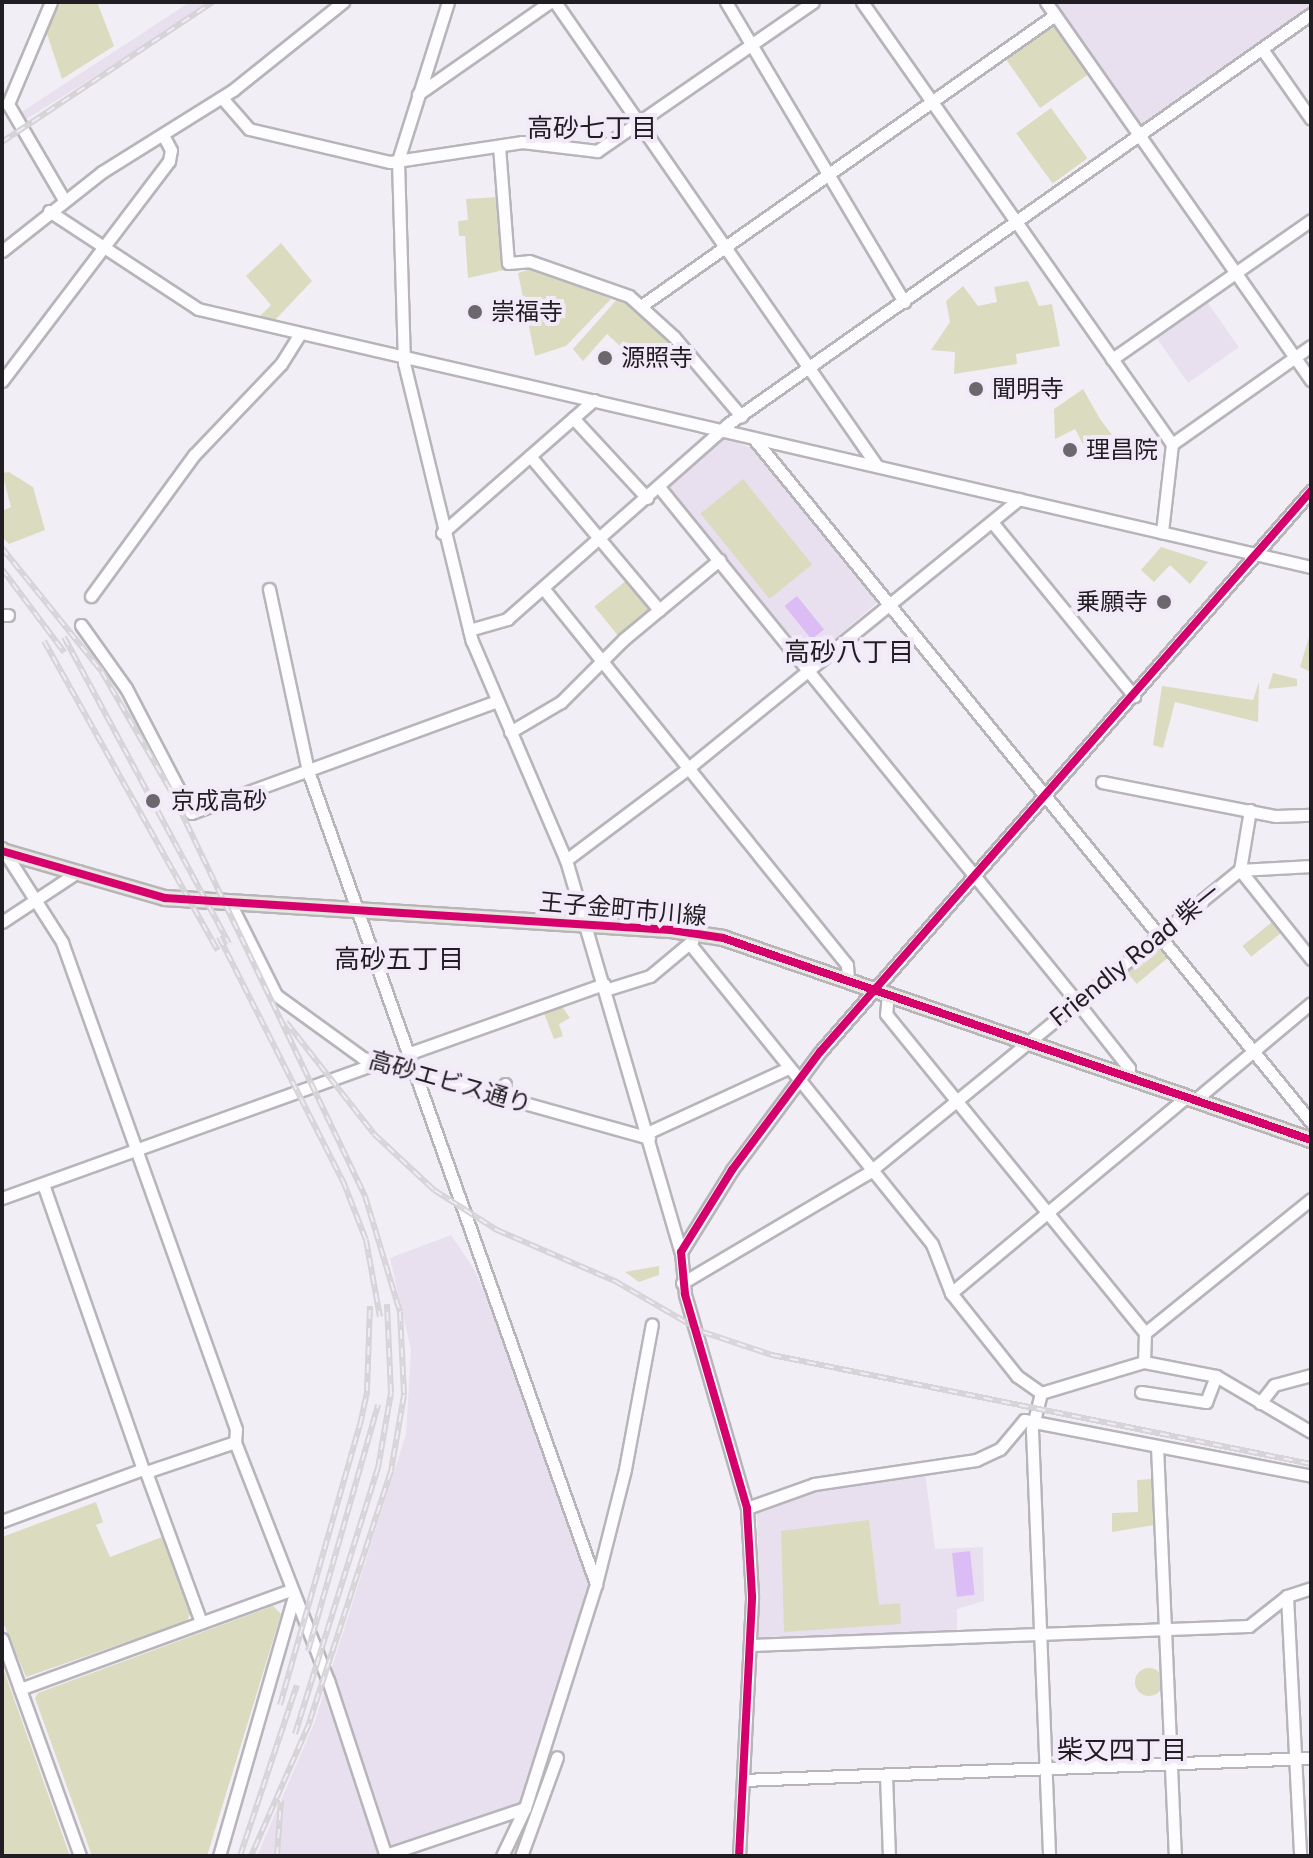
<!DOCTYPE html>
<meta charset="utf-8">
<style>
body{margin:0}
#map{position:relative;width:1313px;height:1858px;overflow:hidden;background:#f2eef6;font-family:Inter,"Noto Sans JP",sans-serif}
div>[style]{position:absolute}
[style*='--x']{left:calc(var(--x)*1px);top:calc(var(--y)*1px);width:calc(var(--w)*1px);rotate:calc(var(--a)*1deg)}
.built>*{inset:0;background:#e8e0ef;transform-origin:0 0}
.green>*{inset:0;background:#dbdbc0;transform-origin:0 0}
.round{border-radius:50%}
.water>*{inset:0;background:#dcbcf5;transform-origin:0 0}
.roads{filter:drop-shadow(2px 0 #b7b4ba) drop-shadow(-2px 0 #b7b4ba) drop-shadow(0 2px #b7b4ba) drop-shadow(0 -2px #b7b4ba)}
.minor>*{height:11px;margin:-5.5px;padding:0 5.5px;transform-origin:5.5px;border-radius:5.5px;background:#fdfcfe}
.major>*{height:14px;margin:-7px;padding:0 7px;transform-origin:7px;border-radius:7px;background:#e6e6df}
.rail>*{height:6px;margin-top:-3px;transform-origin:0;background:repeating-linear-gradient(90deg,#f2eaf9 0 9px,#d6d4d7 0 18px);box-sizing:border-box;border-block:2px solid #d6d4d7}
.cycleway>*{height:8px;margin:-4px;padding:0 4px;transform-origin:4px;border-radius:4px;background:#d6006c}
.dots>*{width:22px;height:22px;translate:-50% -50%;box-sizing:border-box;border:4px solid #f2eaf9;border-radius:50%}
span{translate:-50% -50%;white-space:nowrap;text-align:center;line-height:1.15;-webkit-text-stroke:8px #f2eaf9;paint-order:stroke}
.poi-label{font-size:24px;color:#211e23}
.left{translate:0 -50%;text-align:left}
.right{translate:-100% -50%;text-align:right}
.street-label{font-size:24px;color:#211e23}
.neighbourhood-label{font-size:26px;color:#211e23}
.frame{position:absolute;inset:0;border:4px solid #211e23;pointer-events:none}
</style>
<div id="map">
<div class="built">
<div style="clip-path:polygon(190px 2px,214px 2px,25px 120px,20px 113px)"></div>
<div style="clip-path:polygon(1051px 2px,1311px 2px,1311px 6px,1139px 128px)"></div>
<div style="left:1205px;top:299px;width:59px;height:62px;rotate:55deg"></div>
<div style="clip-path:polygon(724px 437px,751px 448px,879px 601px,810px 660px,667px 485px)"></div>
<div style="clip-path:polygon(451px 1235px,474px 1269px,503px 1334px,590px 1580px,566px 1666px,520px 1807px,382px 1856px,257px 1856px,315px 1721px,406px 1434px,411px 1350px,390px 1258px)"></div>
<div style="clip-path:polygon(925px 1472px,935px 1549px,983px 1547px,984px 1601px,957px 1609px,957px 1633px,759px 1637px,757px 1509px,818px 1487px)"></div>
</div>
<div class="green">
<div style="clip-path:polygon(61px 2px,97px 2px,114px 46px,62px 79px,46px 31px)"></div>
<div style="left:1054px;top:25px;width:60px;height:59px;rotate:55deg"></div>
<div style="left:1051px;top:108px;width:62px;height:43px;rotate:54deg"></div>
<div style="clip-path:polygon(498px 197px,504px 270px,468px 278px,465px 236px,459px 236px,458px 221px,468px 220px,466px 199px)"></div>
<div style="clip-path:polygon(281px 243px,312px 281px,275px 320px,259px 317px,271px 305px,246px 276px)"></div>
<div style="clip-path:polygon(531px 269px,611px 299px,566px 346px,535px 356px,518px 273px)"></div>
<div style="clip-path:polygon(1028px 281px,1039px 306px,1052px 304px,1060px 346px,1016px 354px,1017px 364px,954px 374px,955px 352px,931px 350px,950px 322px,946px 301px,963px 286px,978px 306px,997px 302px,994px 287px)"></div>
<div style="clip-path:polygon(619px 297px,669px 341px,643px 367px,607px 334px,583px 361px,573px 349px)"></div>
<div style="clip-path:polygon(1083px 389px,1100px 419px,1122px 448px,1090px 458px,1075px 429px,1055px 439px,1054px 409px)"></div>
<div style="clip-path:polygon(9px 472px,33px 487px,45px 530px,9px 544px,2px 537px,2px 511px,11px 507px,2px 473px)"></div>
<div style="left:743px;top:479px;width:110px;height:55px;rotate:51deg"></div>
<div style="clip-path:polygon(1161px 547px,1208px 562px,1190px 584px,1170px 565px,1154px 582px,1141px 570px)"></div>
<div style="left:627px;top:580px;width:38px;height:42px;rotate:51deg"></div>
<div style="clip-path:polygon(1311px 631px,1311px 672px,1300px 667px)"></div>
<div style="clip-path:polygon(1273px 673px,1297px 679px,1297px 686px,1268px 689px)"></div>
<div style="clip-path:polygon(1259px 682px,1258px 722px,1175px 702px,1163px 748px,1153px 745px,1162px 686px,1253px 700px)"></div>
<div style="left:1272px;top:922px;width:14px;height:38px;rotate:51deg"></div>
<div style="left:1157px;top:946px;width:16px;height:40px;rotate:50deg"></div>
<div style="clip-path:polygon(561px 1005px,570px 1018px,559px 1024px,563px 1036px,554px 1039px,543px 1011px)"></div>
<div style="clip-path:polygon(659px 1266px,659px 1275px,639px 1282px,625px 1272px)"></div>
<div style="clip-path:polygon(1152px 1479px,1154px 1525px,1112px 1532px,1112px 1513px,1138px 1512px,1137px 1480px)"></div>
<div style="clip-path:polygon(96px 1502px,103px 1522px,96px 1525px,110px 1557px,162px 1537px,190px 1614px,187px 1621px,26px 1677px,2px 1620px,2px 1537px)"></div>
<div style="clip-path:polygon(869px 1520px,879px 1605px,900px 1603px,901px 1624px,784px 1632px,781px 1531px)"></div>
<div style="clip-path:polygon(273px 1606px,281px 1614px,207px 1856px,92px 1856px,35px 1698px,38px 1693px)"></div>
<div style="clip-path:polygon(2px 1665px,70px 1856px,2px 1856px)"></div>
<div class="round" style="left:1135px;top:1668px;width:28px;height:28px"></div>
</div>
<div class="water">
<div style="left:797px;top:596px;width:43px;height:16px;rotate:51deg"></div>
<div style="left:970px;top:1551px;width:44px;height:18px;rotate:84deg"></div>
</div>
<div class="roads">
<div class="minor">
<div style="--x:51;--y:2;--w:111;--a:112.9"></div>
<div style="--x:8;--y:104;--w:111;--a:59.7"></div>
<div style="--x:448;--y:2;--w:167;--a:107.5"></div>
<div style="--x:398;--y:161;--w:202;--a:88.3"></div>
<div style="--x:404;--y:363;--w:286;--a:76.3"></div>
<div style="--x:472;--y:641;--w:238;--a:66.8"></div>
<div style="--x:566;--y:860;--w:409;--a:73.7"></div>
<div style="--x:555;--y:2;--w:565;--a:55.24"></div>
<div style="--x:726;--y:2;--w:349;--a:59.3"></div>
<div style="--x:862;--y:2;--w:540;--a:54.96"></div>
<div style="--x:1172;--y:444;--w:89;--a:96.5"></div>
<div style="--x:1046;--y:2;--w:462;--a:55"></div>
<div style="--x:1262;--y:49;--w:85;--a:55"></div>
<div style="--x:418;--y:94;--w:161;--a:-34.9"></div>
<div style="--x:222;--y:98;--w:41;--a:48.9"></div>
<div style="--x:249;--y:129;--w:145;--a:13.2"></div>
<div style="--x:390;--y:162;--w:134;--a:-8.6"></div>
<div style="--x:522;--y:142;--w:76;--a:6.8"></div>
<div style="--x:597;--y:151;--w:262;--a:-34.6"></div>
<div style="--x:499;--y:146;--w:117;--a:85.6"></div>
<div style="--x:508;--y:263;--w:21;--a:-5"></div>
<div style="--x:529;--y:261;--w:106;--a:19.3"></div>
<div style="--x:629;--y:296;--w:61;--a:42.3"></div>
<div style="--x:674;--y:337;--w:104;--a:49.7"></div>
<div style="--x:49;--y:211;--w:178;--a:33.3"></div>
<div style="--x:198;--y:309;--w:1143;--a:13.05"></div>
<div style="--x:2;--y:251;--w:127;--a:-38.3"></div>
<div style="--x:102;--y:172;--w:155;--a:-32"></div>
<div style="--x:233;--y:90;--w:141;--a:-38.7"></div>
<div style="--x:641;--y:306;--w:506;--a:-35.1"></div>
<div style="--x:1112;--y:359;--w:243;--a:-34.9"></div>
<div style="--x:2;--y:381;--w:276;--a:-52.8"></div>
<div style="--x:169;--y:161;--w:11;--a:-80"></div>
<div style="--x:171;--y:150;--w:17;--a:-118"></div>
<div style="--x:573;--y:418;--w:109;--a:47.2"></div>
<div style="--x:755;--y:440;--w:880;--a:50.81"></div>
<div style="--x:1172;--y:444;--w:170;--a:-35.2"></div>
<div style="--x:530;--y:456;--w:201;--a:50"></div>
<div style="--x:659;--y:487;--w:663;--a:50.94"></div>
<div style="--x:1077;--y:1002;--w:84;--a:51.8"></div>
<div style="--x:1129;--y:1068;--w:8;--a:97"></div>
<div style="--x:992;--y:522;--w:225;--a:50.8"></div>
<div style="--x:442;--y:533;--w:202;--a:-41.2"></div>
<div style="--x:543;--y:588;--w:484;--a:51.1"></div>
<div style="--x:847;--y:965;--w:14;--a:86"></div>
<div style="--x:269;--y:589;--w:186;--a:77.9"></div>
<div style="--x:308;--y:771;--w:863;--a:70.49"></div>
<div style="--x:596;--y:1584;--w:235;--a:107.6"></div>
<div style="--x:525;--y:1808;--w:148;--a:161.4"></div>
<div style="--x:91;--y:596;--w:175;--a:-53.9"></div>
<div style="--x:194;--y:455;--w:126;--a:-46.3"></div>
<div style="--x:281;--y:364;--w:36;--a:-58"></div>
<div style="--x:2;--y:615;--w:6;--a:0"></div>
<div style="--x:81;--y:625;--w:77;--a:54.5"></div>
<div style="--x:126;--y:688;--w:141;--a:62.5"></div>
<div style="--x:191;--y:813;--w:326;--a:-20.1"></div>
<div style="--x:469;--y:630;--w:40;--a:-16"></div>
<div style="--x:507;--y:619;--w:295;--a:-41.4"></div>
<div style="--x:728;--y:424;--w:713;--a:-35.12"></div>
<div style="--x:510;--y:732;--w:59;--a:-30.5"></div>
<div style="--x:561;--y:702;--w:89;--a:-45"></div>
<div style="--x:624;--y:639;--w:124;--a:-39.7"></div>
<div style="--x:1102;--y:782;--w:177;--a:11.1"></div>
<div style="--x:1276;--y:816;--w:35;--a:-2"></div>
<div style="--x:1250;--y:810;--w:61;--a:99.5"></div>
<div style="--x:1240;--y:870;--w:114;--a:51.4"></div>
<div style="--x:2;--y:848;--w:112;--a:57.4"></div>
<div style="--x:62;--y:942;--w:517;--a:70.34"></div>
<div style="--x:236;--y:1429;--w:13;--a:94"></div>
<div style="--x:235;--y:1442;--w:256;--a:68.7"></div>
<div style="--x:328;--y:1680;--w:185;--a:71.8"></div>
<div style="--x:566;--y:860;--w:151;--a:-36.9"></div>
<div style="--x:687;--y:769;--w:428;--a:-39.1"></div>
<div style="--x:229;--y:901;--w:105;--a:63.4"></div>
<div style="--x:276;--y:995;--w:107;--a:35.9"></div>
<div style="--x:363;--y:1058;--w:297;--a:15.6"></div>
<div style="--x:2;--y:922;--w:92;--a:-33.5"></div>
<div style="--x:690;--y:944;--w:385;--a:51.1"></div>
<div style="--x:932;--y:1244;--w:53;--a:68.8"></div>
<div style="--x:951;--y:1293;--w:106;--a:51.5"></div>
<div style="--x:1017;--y:1376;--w:29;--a:35"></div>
<div style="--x:605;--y:990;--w:47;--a:-17.3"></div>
<div style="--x:650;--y:976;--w:55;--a:-39.8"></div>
<div style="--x:888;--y:993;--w:21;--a:95"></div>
<div style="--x:886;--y:1014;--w:411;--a:50.9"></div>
<div style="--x:1145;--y:1333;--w:29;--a:92"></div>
<div style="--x:410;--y:1053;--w:206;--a:-19.6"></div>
<div style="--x:500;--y:1097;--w:14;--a:-69"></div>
<div style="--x:1195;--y:1100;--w:151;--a:-39.9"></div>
<div style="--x:647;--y:1133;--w:155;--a:-24.7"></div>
<div style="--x:43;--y:1184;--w:302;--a:70.7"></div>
<div style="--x:2;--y:1198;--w:402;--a:-19.8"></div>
<div style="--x:682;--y:1283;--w:216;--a:-30.6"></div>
<div style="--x:868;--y:1173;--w:480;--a:-39.2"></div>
<div style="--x:1240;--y:870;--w:71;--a:-3.2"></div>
<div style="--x:951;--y:1293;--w:306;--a:-39.8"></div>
<div style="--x:1145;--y:1333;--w:213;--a:-38.9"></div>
<div style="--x:1141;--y:1392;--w:66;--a:8.7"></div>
<div style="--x:1206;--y:1402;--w:28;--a:-69"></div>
<div style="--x:1041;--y:1393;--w:38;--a:104"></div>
<div style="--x:1032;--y:1430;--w:426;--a:87.7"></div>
<div style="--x:1041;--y:1393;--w:108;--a:-16.8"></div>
<div style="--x:1144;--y:1362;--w:73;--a:11"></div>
<div style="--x:1216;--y:1376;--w:110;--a:30.5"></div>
<div style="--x:1260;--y:1403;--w:23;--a:-52"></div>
<div style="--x:1274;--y:1385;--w:38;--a:-15"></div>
<div style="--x:1157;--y:1446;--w:410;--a:87.5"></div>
<div style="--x:146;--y:1472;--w:160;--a:69.9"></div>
<div style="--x:747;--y:1508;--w:71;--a:-19.7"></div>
<div style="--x:814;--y:1484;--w:164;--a:-8.4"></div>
<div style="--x:976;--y:1460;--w:26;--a:-25"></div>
<div style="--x:1000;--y:1449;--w:38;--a:-50"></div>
<div style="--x:1024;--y:1420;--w:292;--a:11"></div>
<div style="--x:2;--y:1521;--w:150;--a:-20.2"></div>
<div style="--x:143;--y:1469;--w:4;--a:45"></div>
<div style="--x:146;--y:1472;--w:94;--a:-18.6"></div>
<div style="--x:596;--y:1584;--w:119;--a:-75.8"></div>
<div style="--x:625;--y:1469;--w:147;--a:-79.5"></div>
<div style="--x:1287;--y:1596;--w:260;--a:87.1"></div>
<div style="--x:2;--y:1639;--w:231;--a:70.2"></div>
<div style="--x:750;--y:1645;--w:499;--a:-2.2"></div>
<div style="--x:1249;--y:1626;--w:48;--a:-38.3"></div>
<div style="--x:1287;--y:1596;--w:25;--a:-18"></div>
<div style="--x:20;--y:1689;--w:288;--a:-20.1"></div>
<div style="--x:886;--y:1775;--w:81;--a:87.9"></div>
<div style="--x:743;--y:1780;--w:568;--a:-2.22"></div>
<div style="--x:219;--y:1856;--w:267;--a:-73.9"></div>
<div style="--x:502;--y:1856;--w:53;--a:-64.4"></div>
<div style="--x:521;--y:1856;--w:105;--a:-70"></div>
<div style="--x:739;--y:1856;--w:260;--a:-87.1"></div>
<div style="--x:752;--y:1596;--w:88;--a:-93.3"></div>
<div style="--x:747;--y:1508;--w:223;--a:-106.2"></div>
<div style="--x:685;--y:1294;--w:42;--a:-95.4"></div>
<div style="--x:681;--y:1252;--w:97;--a:-58.1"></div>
<div style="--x:732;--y:1170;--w:147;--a:-53.3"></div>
<div style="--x:820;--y:1052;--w:746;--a:-48.81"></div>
</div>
<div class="major">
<div style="--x:2;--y:851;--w:170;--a:16.1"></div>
<div style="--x:165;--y:898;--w:507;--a:3.62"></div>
<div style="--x:671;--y:930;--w:53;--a:8.7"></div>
<div style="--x:723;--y:938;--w:622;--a:18.96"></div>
</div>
</div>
<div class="rail">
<div style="--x:2;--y:142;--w:253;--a:-33.6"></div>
<div style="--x:2;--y:548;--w:159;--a:51.1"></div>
<div style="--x:102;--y:672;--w:138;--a:59.9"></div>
<div style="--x:171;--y:791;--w:449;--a:64.4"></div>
<div style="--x:365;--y:1196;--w:121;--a:73.2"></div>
<div style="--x:400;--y:1312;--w:83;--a:87.2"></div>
<div style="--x:404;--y:1395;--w:77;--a:99.7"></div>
<div style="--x:391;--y:1471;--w:266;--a:108"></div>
<div style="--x:309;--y:1724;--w:144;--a:113.7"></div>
<div style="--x:2;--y:569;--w:104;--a:53.2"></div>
<div style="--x:64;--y:637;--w:348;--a:61.7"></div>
<div style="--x:44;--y:641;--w:355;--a:60.7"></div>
<div style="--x:219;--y:937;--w:274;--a:63.1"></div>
<div style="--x:343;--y:1181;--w:63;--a:68.7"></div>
<div style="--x:366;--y:1240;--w:78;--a:79.7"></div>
<div style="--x:286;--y:1022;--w:142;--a:51.8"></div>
<div style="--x:374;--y:1134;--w:82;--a:43"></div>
<div style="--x:434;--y:1190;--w:75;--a:32.4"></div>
<div style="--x:497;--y:1230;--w:129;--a:23.4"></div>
<div style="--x:615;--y:1281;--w:102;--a:30.1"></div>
<div style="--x:703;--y:1332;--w:73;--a:18.4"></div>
<div style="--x:772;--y:1355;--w:550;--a:11.43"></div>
<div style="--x:308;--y:1651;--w:256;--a:-74.1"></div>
<div style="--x:280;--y:1705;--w:291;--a:-74.1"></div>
<div style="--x:360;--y:1425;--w:35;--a:-78"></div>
<div style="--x:367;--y:1391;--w:85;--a:-88"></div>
<div style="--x:295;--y:1734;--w:279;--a:-72.7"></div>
<div style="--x:378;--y:1468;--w:76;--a:-80.2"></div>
<div style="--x:391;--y:1393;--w:89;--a:-92.6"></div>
<div style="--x:240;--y:1856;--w:180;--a:-71.6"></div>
<div style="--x:277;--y:1856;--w:56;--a:-85.9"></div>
</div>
<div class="cycleway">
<div style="--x:2;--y:851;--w:170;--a:16.1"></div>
<div style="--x:165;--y:898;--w:507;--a:3.62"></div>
<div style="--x:671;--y:930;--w:53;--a:8.7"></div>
<div style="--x:723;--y:938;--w:622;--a:18.96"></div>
<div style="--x:739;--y:1856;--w:260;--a:-87.1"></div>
<div style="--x:752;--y:1596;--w:88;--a:-93.3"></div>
<div style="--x:747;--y:1508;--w:223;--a:-106.2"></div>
<div style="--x:685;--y:1294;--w:42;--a:-95.4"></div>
<div style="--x:681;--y:1252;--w:97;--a:-58.1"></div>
<div style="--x:732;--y:1170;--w:147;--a:-53.3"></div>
<div style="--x:820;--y:1052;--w:746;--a:-48.81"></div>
</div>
<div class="dots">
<div style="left:475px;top:312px;background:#6a676d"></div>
<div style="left:605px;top:358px;background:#6a676d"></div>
<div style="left:976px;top:389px;background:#6a676d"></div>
<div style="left:1070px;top:450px;background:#6a676d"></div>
<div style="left:1164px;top:602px;background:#6a676d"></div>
<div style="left:153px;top:801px;background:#6a676d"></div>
</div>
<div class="poi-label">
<span class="left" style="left:491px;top:312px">崇福寺</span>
<span class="left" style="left:621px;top:358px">源照寺</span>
<span class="left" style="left:992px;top:389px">聞明寺</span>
<span class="left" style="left:1086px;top:450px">理昌院</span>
<span class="right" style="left:1148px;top:602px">乗願寺</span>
<span class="left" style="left:171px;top:801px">京成高砂</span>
</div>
<div class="street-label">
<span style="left:623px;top:909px;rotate:5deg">王子金町市川線</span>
<span style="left:1135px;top:955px;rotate:-39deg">Friendly Road 柴一</span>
<span style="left:450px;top:1082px;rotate:16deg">高砂エビス通り</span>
</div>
<div class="neighbourhood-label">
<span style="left:592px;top:128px">高砂七丁目</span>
<span style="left:849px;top:652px">高砂八丁目</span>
<span style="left:399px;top:959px">高砂五丁目</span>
<span style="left:1122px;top:1750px">柴又四丁目</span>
</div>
<div class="frame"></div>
</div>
